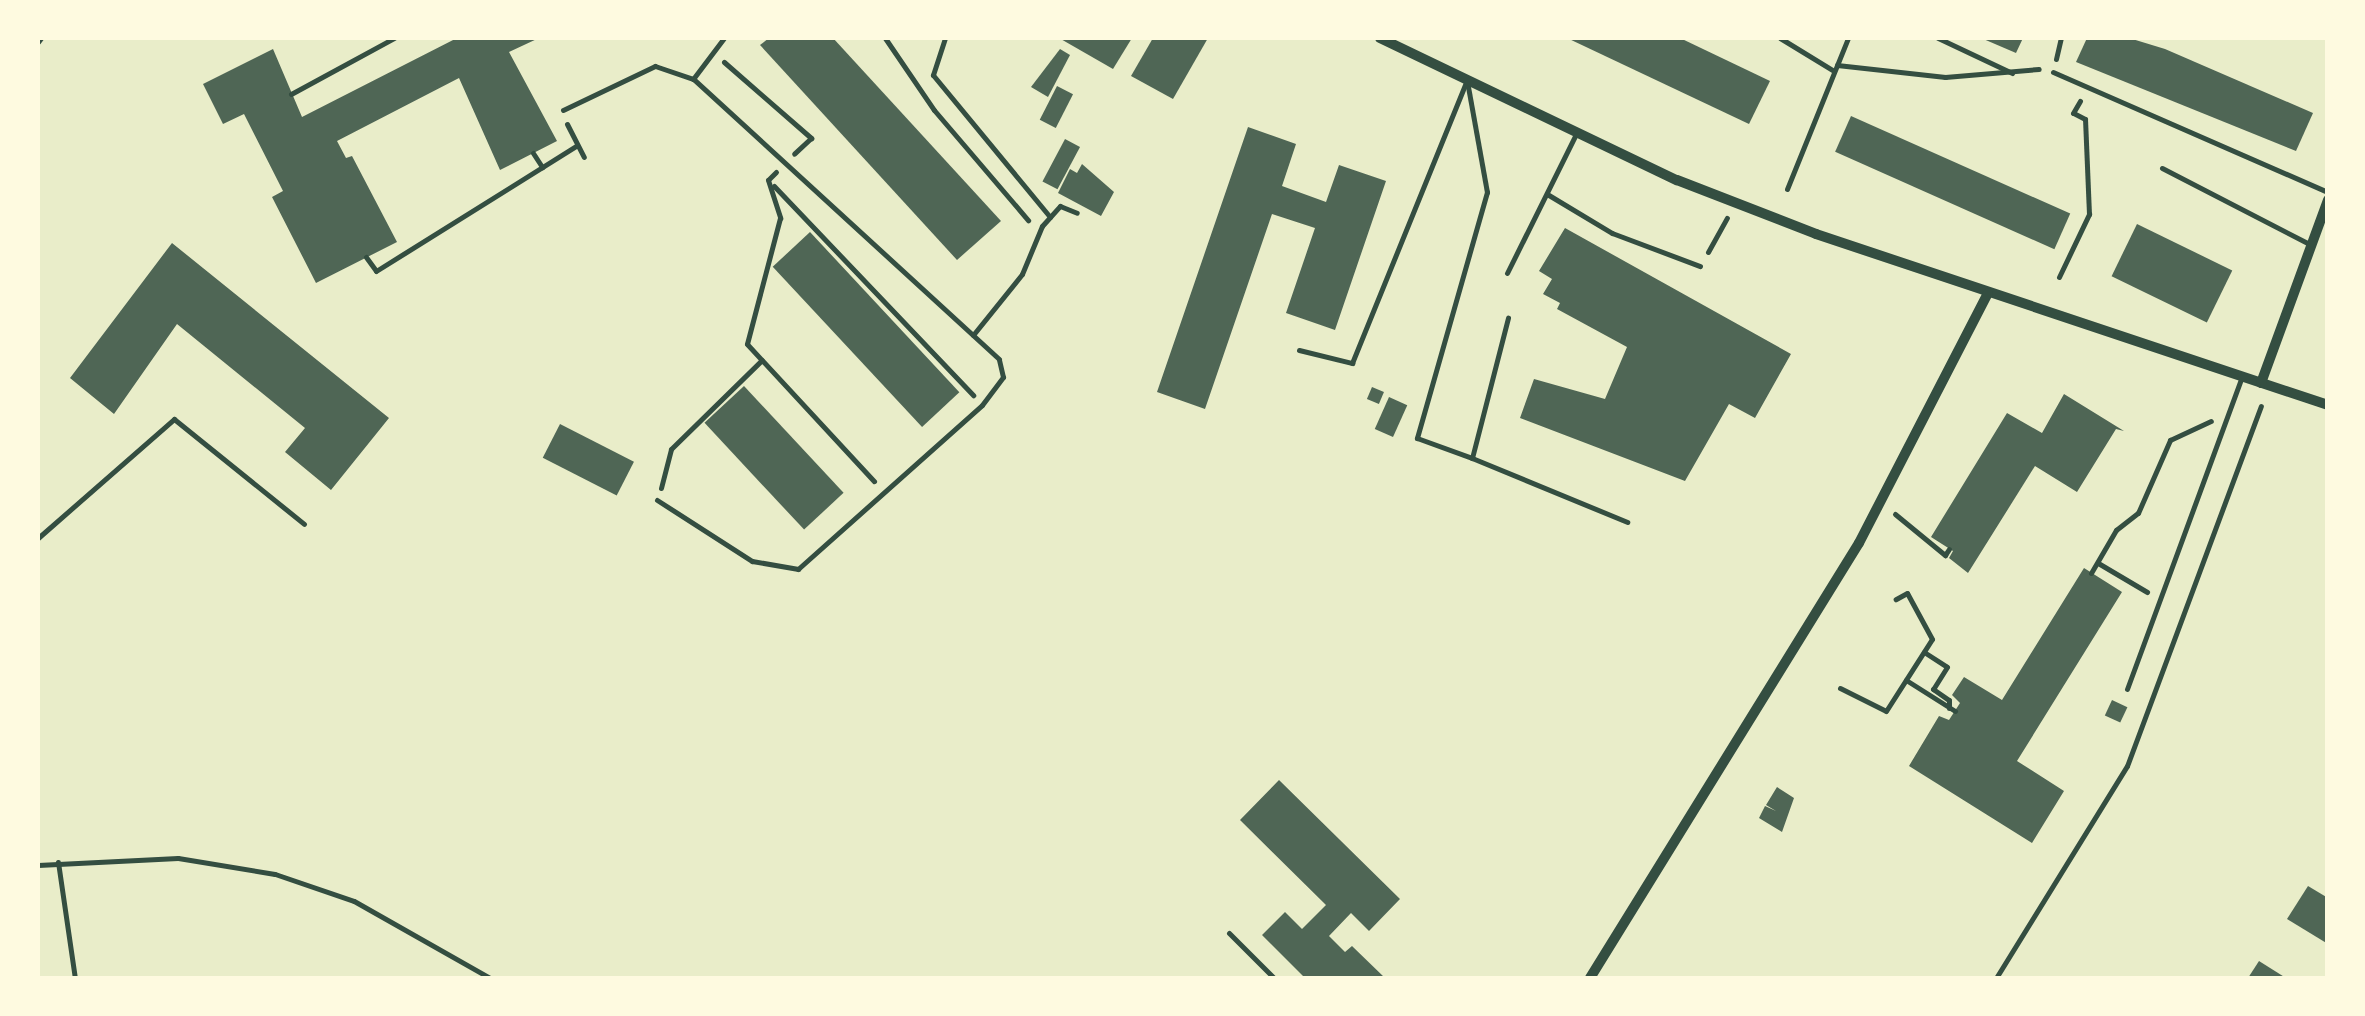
<!DOCTYPE html>
<style>
body{margin:0}
#map{position:relative;width:2365px;height:1016px;overflow:hidden;background:#e9edc9;font-family:"Roboto Condensed",sans-serif}
div>[style]{position:absolute}
[style*='--x']{left:calc(var(--x)*1px);top:calc(var(--y)*1px);width:calc(var(--w)*1px);rotate:calc(var(--a)*1deg)}
.building>*{inset:0;background:#4f6655;transform-origin:0 0}
.path>*{height:5px;margin:-2.5px;padding:0 2.5px;transform-origin:2.5px;border-radius:2.5px;background:#344e41}
.service>*{height:5px;margin:-2.5px;padding:0 2.5px;transform-origin:2.5px;border-radius:2.5px;background:#344e41}
.minor>*{height:10px;margin:-5px;padding:0 5px;transform-origin:5px;border-radius:5px;background:#344e41}
span{translate:-50% -50%;white-space:nowrap;text-align:center;line-height:1.15;-webkit-text-stroke:10px #fefae0;paint-order:stroke}
.frame{position:absolute;inset:0;border:40px solid #fefae0;pointer-events:none}
</style>
<div id="map">
<div class="building">
<div style="clip-path:polygon(457px 38px,539px 38px,509px 52px,557px 141px,500px 170px,459px 78px,337px 141px,346px 158px,352px 156px,397px 242px,316px 283px,272px 197px,283px 191px,244px 114px,223px 124px,203px 84px,273px 49px,302px 117px)"></div>
<div style="clip-path:polygon(769px 38px,833px 38px,1001px 221px,957px 260px,760px 45px)"></div>
<div style="clip-path:polygon(1059px 38px,1132px 38px,1113px 69px)"></div>
<div style="clip-path:polygon(1153px 38px,1208px 38px,1173px 99px,1131px 76px)"></div>
<div style="clip-path:polygon(1567px 38px,1680px 38px,1770px 81px,1749px 124px)"></div>
<div style="clip-path:polygon(1981px 38px,2023px 38px,2016px 53px)"></div>
<div style="clip-path:polygon(2087px 38px,2129px 38px,2165px 49px,2313px 113px,2296px 151px,2076px 62px)"></div>
<div style="clip-path:polygon(1060px 49px,1070px 55px,1048px 97px,1031px 87px)"></div>
<div style="left:1057px;top:86px;width:18px;height:38px;rotate:27deg"></div>
<div style="left:1851px;top:116px;width:240px;height:39px;rotate:24deg"></div>
<div style="clip-path:polygon(1248px 127px,1296px 144px,1282px 186px,1326px 202px,1339px 165px,1386px 181px,1335px 330px,1286px 313px,1315px 228px,1272px 214px,1205px 409px,1157px 392px)"></div>
<div style="left:1065px;top:139px;width:17px;height:48px;rotate:28deg"></div>
<div style="clip-path:polygon(1082px 164px,1114px 192px,1101px 216px,1058px 193px,1070px 169px,1077px 173px)"></div>
<div style="left:2137px;top:224px;width:106px;height:58px;rotate:26deg"></div>
<div style="clip-path:polygon(1565px 228px,1791px 354px,1755px 418px,1729px 404px,1685px 481px,1520px 418px,1534px 379px,1605px 399px,1627px 347px,1557px 309px,1560px 303px,1543px 294px,1552px 279px,1539px 271px)"></div>
<div style="left:810px;top:232px;width:219px;height:51px;rotate:47deg"></div>
<div style="clip-path:polygon(172px 243px,389px 418px,331px 490px,285px 452px,305px 428px,177px 324px,114px 414px,70px 378px)"></div>
<div style="left:744px;top:386px;width:146px;height:54px;rotate:47deg"></div>
<div style="left:1372px;top:387px;width:13px;height:13px;rotate:23deg"></div>
<div style="clip-path:polygon(2064px 394px,2124px 431px,2116px 429px,2077px 492px,2035px 466px,1968px 573px,1949px 558px,1953px 551px,1931px 537px,2007px 413px,2042px 433px)"></div>
<div style="left:1389px;top:397px;width:20px;height:35px;rotate:24deg"></div>
<div style="left:560px;top:424px;width:83px;height:38px;rotate:27deg"></div>
<div style="clip-path:polygon(2084px 568px,2122px 592px,2017px 761px,2064px 791px,2032px 843px,1909px 766px,1939px 716px,1949px 720px,1960px 703px,1952px 695px,1964px 677px,2002px 700px)"></div>
<div style="left:2112px;top:700px;width:17px;height:17px;rotate:25deg"></div>
<div style="clip-path:polygon(1279px 780px,1400px 899px,1369px 931px,1351px 913px,1329px 936px,1345px 952px,1352px 946px,1385px 978px,1305px 978px,1262px 935px,1285px 912px,1302px 929px,1326px 905px,1240px 820px)"></div>
<div style="clip-path:polygon(1777px 787px,1794px 798px,1782px 832px,1759px 818px,1765px 806px,1776px 811px,1766px 805px)"></div>
<div style="clip-path:polygon(2308px 886px,2328px 898px,2328px 944px,2287px 919px)"></div>
<div style="clip-path:polygon(2259px 961px,2286px 978px,2248px 978px)"></div>
</div>
<div class="path">
<div style="--x:885;--y:38;--w:87;--a:55.8"></div>
<div style="--x:934;--y:110;--w:145;--a:49.5"></div>
<div style="--x:1780;--y:38;--w:63;--a:31.4"></div>
<div style="--x:1938;--y:38;--w:82;--a:25.3"></div>
<div style="--x:2056;--y:59;--w:22;--a:-77"></div>
<div style="--x:724;--y:62;--w:116;--a:41.1"></div>
<div style="--x:811;--y:138;--w:23;--a:137"></div>
<div style="--x:1837;--y:65;--w:109;--a:6.3"></div>
<div style="--x:1945;--y:77;--w:94;--a:-4.9"></div>
<div style="--x:291;--y:94;--w:117;--a:-28.5"></div>
<div style="--x:567;--y:124;--w:37;--a:63"></div>
<div style="--x:533;--y:153;--w:17;--a:57"></div>
<div style="--x:776;--y:172;--w:11;--a:135"></div>
<div style="--x:768;--y:180;--w:40;--a:72"></div>
<div style="--x:780;--y:218;--w:130;--a:104.7"></div>
<div style="--x:747;--y:344;--w:187;--a:47.2"></div>
<div style="--x:774;--y:186;--w:289;--a:46.4"></div>
<div style="--x:1787;--y:189;--w:163;--a:-68"></div>
<div style="--x:1708;--y:252;--w:39;--a:-61"></div>
<div style="--x:366;--y:257;--w:17;--a:54"></div>
<div style="--x:376;--y:271;--w:236;--a:-32"></div>
<div style="--x:2059;--y:277;--w:70;--a:-64.5"></div>
<div style="--x:2089;--y:214;--w:95;--a:-92.4"></div>
<div style="--x:2085;--y:119;--w:13;--a:-153"></div>
<div style="--x:2073;--y:113;--w:14;--a:-60"></div>
<div style="--x:661;--y:488;--w:40;--a:-75.6"></div>
<div style="--x:671;--y:449;--w:127;--a:-44.4"></div>
<div style="--x:1895;--y:514;--w:65;--a:39.4"></div>
<div style="--x:1945;--y:555;--w:7;--a:-56"></div>
<div style="--x:2098;--y:563;--w:57;--a:30.6"></div>
<div style="--x:2091;--y:573;--w:50;--a:-59.8"></div>
<div style="--x:2116;--y:530;--w:28;--a:-38"></div>
<div style="--x:2138;--y:513;--w:80;--a:-66.3"></div>
<div style="--x:2170;--y:440;--w:45;--a:-24.9"></div>
<div style="--x:1924;--y:652;--w:27;--a:33"></div>
<div style="--x:1947;--y:667;--w:26;--a:122"></div>
<div style="--x:1933;--y:689;--w:19;--a:35"></div>
<div style="--x:1949;--y:700;--w:8;--a:90"></div>
<div style="--x:1906;--y:680;--w:58;--a:32.3"></div>
<div style="--x:1840;--y:688;--w:51;--a:26.6"></div>
<div style="--x:1886;--y:711;--w:85;--a:-57.4"></div>
<div style="--x:1932;--y:639;--w:52;--a:-118.5"></div>
<div style="--x:1907;--y:593;--w:13;--a:151"></div>
<div style="--x:1229;--y:933;--w:64;--a:45"></div>
<div style="--x:1996;--y:978;--w:249;--a:-58.3"></div>
<div style="--x:2127;--y:766;--w:384;--a:-69.6"></div>
</div>
<div class="service">
<div style="--x:945;--y:38;--w:39;--a:108"></div>
<div style="--x:933;--y:75;--w:184;--a:50.5"></div>
<div style="--x:38;--y:42;--w:5;--a:-53"></div>
<div style="--x:2053;--y:72;--w:300;--a:23.6"></div>
<div style="--x:1467;--y:81;--w:113;--a:79.8"></div>
<div style="--x:1487;--y:192;--w:256;--a:105.9"></div>
<div style="--x:1417;--y:438;--w:59;--a:20"></div>
<div style="--x:1472;--y:458;--w:145;--a:-75.6"></div>
<div style="--x:563;--y:110;--w:102;--a:-25.6"></div>
<div style="--x:655;--y:66;--w:40;--a:18.9"></div>
<div style="--x:2162;--y:168;--w:168;--a:27.3"></div>
<div style="--x:1547;--y:194;--w:76;--a:31"></div>
<div style="--x:1612;--y:233;--w:94;--a:20.6"></div>
<div style="--x:1507;--y:273;--w:155;--a:-63.6"></div>
<div style="--x:973;--y:335;--w:78;--a:-51.2"></div>
<div style="--x:1022;--y:274;--w:52;--a:-67.4"></div>
<div style="--x:1042;--y:226;--w:27;--a:-48"></div>
<div style="--x:1060;--y:206;--w:18;--a:22"></div>
<div style="--x:1299;--y:350;--w:55;--a:13.8"></div>
<div style="--x:1352;--y:363;--w:303;--a:-67.9"></div>
<div style="--x:1472;--y:458;--w:168;--a:22.4"></div>
<div style="--x:657;--y:500;--w:113;--a:32.7"></div>
<div style="--x:752;--y:561;--w:47;--a:9.9"></div>
<div style="--x:798;--y:569;--w:246;--a:-41.7"></div>
<div style="--x:982;--y:405;--w:35;--a:-53"></div>
<div style="--x:1003;--y:377;--w:18;--a:-103"></div>
<div style="--x:999;--y:359;--w:415;--a:-137.5"></div>
<div style="--x:693;--y:79;--w:51;--a:-52.9"></div>
<div style="--x:38;--y:538;--w:181;--a:-41.2"></div>
<div style="--x:174;--y:419;--w:167;--a:38.9"></div>
<div style="--x:2127;--y:689;--w:333;--a:-69.8"></div>
<div style="--x:58;--y:862;--w:117;--a:81.7"></div>
<div style="--x:38;--y:865;--w:140;--a:-2.9"></div>
<div style="--x:178;--y:858;--w:98;--a:9.4"></div>
<div style="--x:275;--y:874;--w:83;--a:18.9"></div>
<div style="--x:354;--y:901;--w:156;--a:29.5"></div>
</div>
<div class="minor">
<div style="--x:1380;--y:38;--w:329;--a:25.6"></div>
<div style="--x:1677;--y:180;--w:149;--a:21.2"></div>
<div style="--x:1816;--y:234;--w:540;--a:18.47"></div>
<div style="--x:2261;--y:383;--w:195;--a:-69.9"></div>
<div style="--x:1590;--y:978;--w:511;--a:-58.27"></div>
<div style="--x:1859;--y:543;--w:281;--a:-62.7"></div>
</div>
<div class="frame"></div>
</div>
